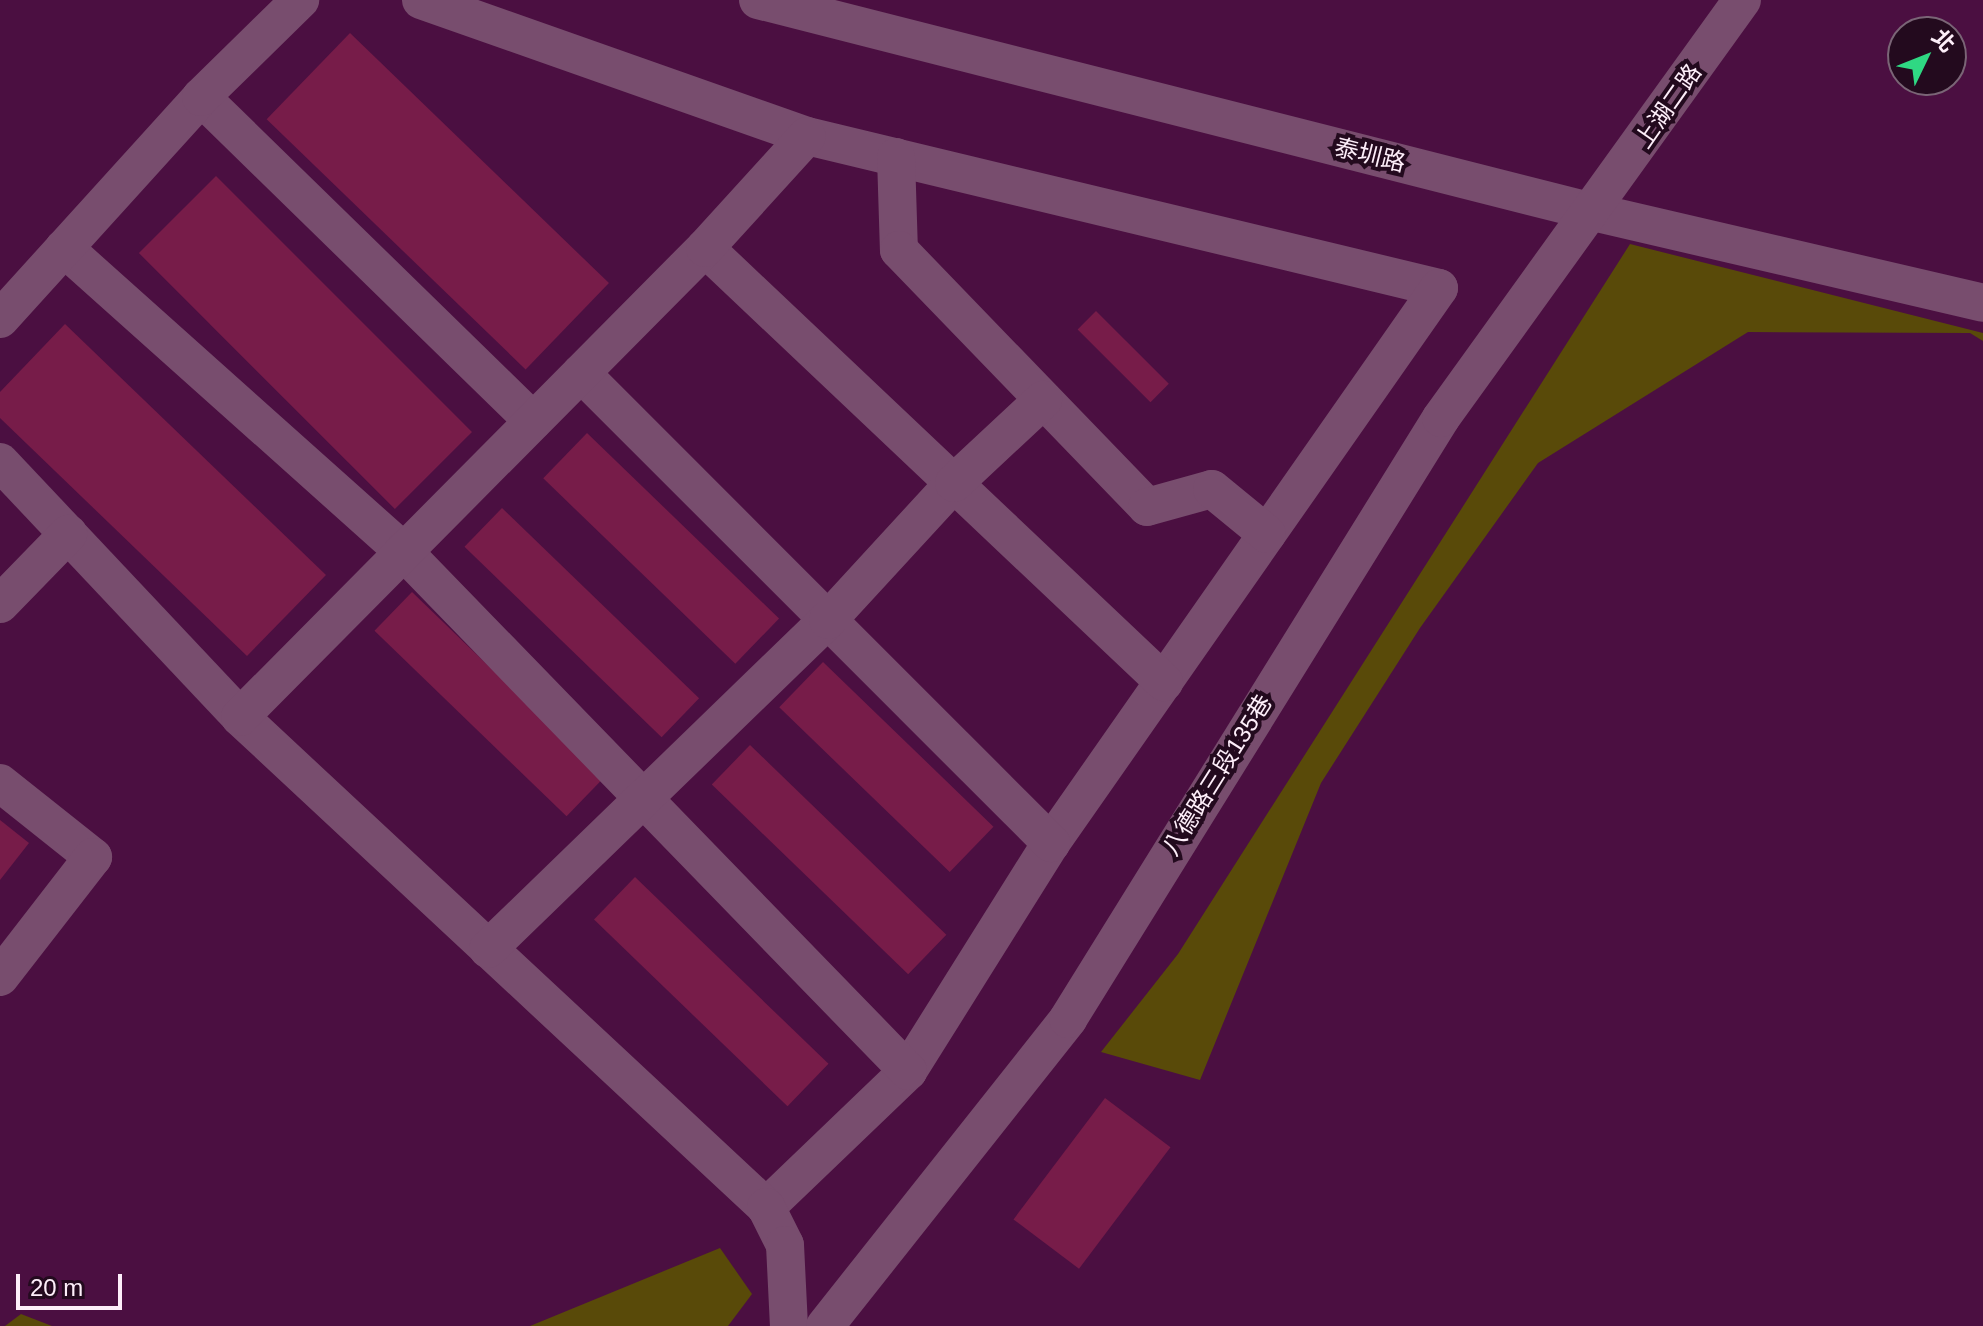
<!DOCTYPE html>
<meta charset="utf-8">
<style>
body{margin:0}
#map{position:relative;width:1983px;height:1326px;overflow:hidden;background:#4b0f41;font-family:Arial,"Noto Sans TC",sans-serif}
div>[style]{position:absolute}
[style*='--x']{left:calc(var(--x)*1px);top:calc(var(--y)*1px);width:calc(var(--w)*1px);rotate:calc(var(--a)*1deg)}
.green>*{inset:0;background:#594a09}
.building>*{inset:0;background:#771c49;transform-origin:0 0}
.minor>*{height:38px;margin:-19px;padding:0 19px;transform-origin:19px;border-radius:19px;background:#784d6e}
span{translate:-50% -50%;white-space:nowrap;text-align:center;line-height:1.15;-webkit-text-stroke:8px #230a1e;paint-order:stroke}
.street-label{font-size:24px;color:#fdeef9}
.north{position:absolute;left:1887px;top:16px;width:80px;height:80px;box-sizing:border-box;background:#230a1e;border:2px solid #7a6576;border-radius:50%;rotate:47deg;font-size:22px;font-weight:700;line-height:32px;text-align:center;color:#fdeef9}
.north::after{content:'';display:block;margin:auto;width:28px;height:36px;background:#2fd883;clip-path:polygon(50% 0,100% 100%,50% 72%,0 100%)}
.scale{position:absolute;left:16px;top:1274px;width:106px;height:36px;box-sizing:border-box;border:4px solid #fdeef9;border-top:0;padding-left:10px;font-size:24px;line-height:28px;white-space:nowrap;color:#fdeef9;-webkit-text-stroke:6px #230a1e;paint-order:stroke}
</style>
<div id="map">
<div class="green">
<div style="clip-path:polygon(1630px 244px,1983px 333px,1983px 341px,1970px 333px,1748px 332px,1538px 463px,1420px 628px,1321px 783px,1200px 1080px,1101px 1052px,1178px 954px)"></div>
<div style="clip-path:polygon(720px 1248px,752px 1294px,728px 1326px,530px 1326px)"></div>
<div style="clip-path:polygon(21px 1314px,52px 1326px,5px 1326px)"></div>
</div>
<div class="building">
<div style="left:350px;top:33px;width:360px;height:120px;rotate:44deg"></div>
<div style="left:216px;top:176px;width:362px;height:109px;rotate:45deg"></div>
<div style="left:1096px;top:311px;width:103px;height:26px;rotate:45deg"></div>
<div style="clip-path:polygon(65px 324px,326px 575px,247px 656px,0 418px,0 392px)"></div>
<div style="left:587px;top:433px;width:267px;height:63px;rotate:44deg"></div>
<div style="left:502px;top:508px;width:274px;height:54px;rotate:44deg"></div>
<div style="left:412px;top:592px;width:267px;height:54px;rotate:44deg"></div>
<div style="left:823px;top:662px;width:237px;height:63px;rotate:44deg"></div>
<div style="left:750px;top:745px;width:273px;height:55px;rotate:44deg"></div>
<div style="clip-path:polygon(0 820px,29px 843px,0 880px)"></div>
<div style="left:635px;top:877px;width:269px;height:59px;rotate:44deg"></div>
<div style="left:1105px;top:1098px;width:82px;height:152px;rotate:37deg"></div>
</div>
<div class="minor">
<div style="--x:421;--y:0;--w:409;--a:19.4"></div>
<div style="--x:807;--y:136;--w:650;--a:13.52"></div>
<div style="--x:1439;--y:288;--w:677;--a:124.96"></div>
<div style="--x:1051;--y:843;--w:269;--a:122.1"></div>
<div style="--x:908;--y:1071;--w:197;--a:136.2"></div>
<div style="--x:758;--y:0;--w:861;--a:14.25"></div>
<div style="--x:1593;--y:212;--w:400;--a:13.1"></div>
<div style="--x:201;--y:97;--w:464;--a:44.3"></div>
<div style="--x:896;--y:157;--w:93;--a:88.2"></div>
<div style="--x:899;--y:250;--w:357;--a:46"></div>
<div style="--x:1147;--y:507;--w:67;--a:-15.5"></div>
<div style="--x:1212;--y:489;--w:71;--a:39.3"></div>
<div style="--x:64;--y:248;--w:455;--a:41.8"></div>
<div style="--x:403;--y:551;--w:725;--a:45.84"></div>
<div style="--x:705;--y:248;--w:632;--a:43.4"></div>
<div style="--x:0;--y:319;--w:299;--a:-47.8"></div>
<div style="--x:201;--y:97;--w:139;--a:-44.4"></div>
<div style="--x:581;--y:373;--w:665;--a:45"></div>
<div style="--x:0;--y:462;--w:350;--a:46.7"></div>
<div style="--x:240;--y:717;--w:719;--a:42.97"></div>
<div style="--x:766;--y:1207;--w:42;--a:63.4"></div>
<div style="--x:785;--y:1245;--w:81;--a:87.2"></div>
<div style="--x:0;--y:604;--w:98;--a:-45.8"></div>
<div style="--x:240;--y:717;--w:660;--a:-45.25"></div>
<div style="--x:705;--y:248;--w:151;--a:-47.7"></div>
<div style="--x:0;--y:783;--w:119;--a:38.5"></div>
<div style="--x:93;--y:857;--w:152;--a:127.8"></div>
<div style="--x:488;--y:949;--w:473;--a:-44.1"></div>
<div style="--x:828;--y:620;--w:186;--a:-47.4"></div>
<div style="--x:954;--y:483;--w:122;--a:-43"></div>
<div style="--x:825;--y:1326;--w:392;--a:-51.6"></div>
<div style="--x:1068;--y:1019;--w:707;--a:-58.17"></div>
<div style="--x:1441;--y:418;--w:515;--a:-54.24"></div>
</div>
<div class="street-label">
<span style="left:1668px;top:106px;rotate:-55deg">上湖二路</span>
<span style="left:1370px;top:155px;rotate:14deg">泰圳路</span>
<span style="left:1217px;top:775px;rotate:-58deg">八德路三段135巷</span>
</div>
<div class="north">北</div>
<div class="scale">20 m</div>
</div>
